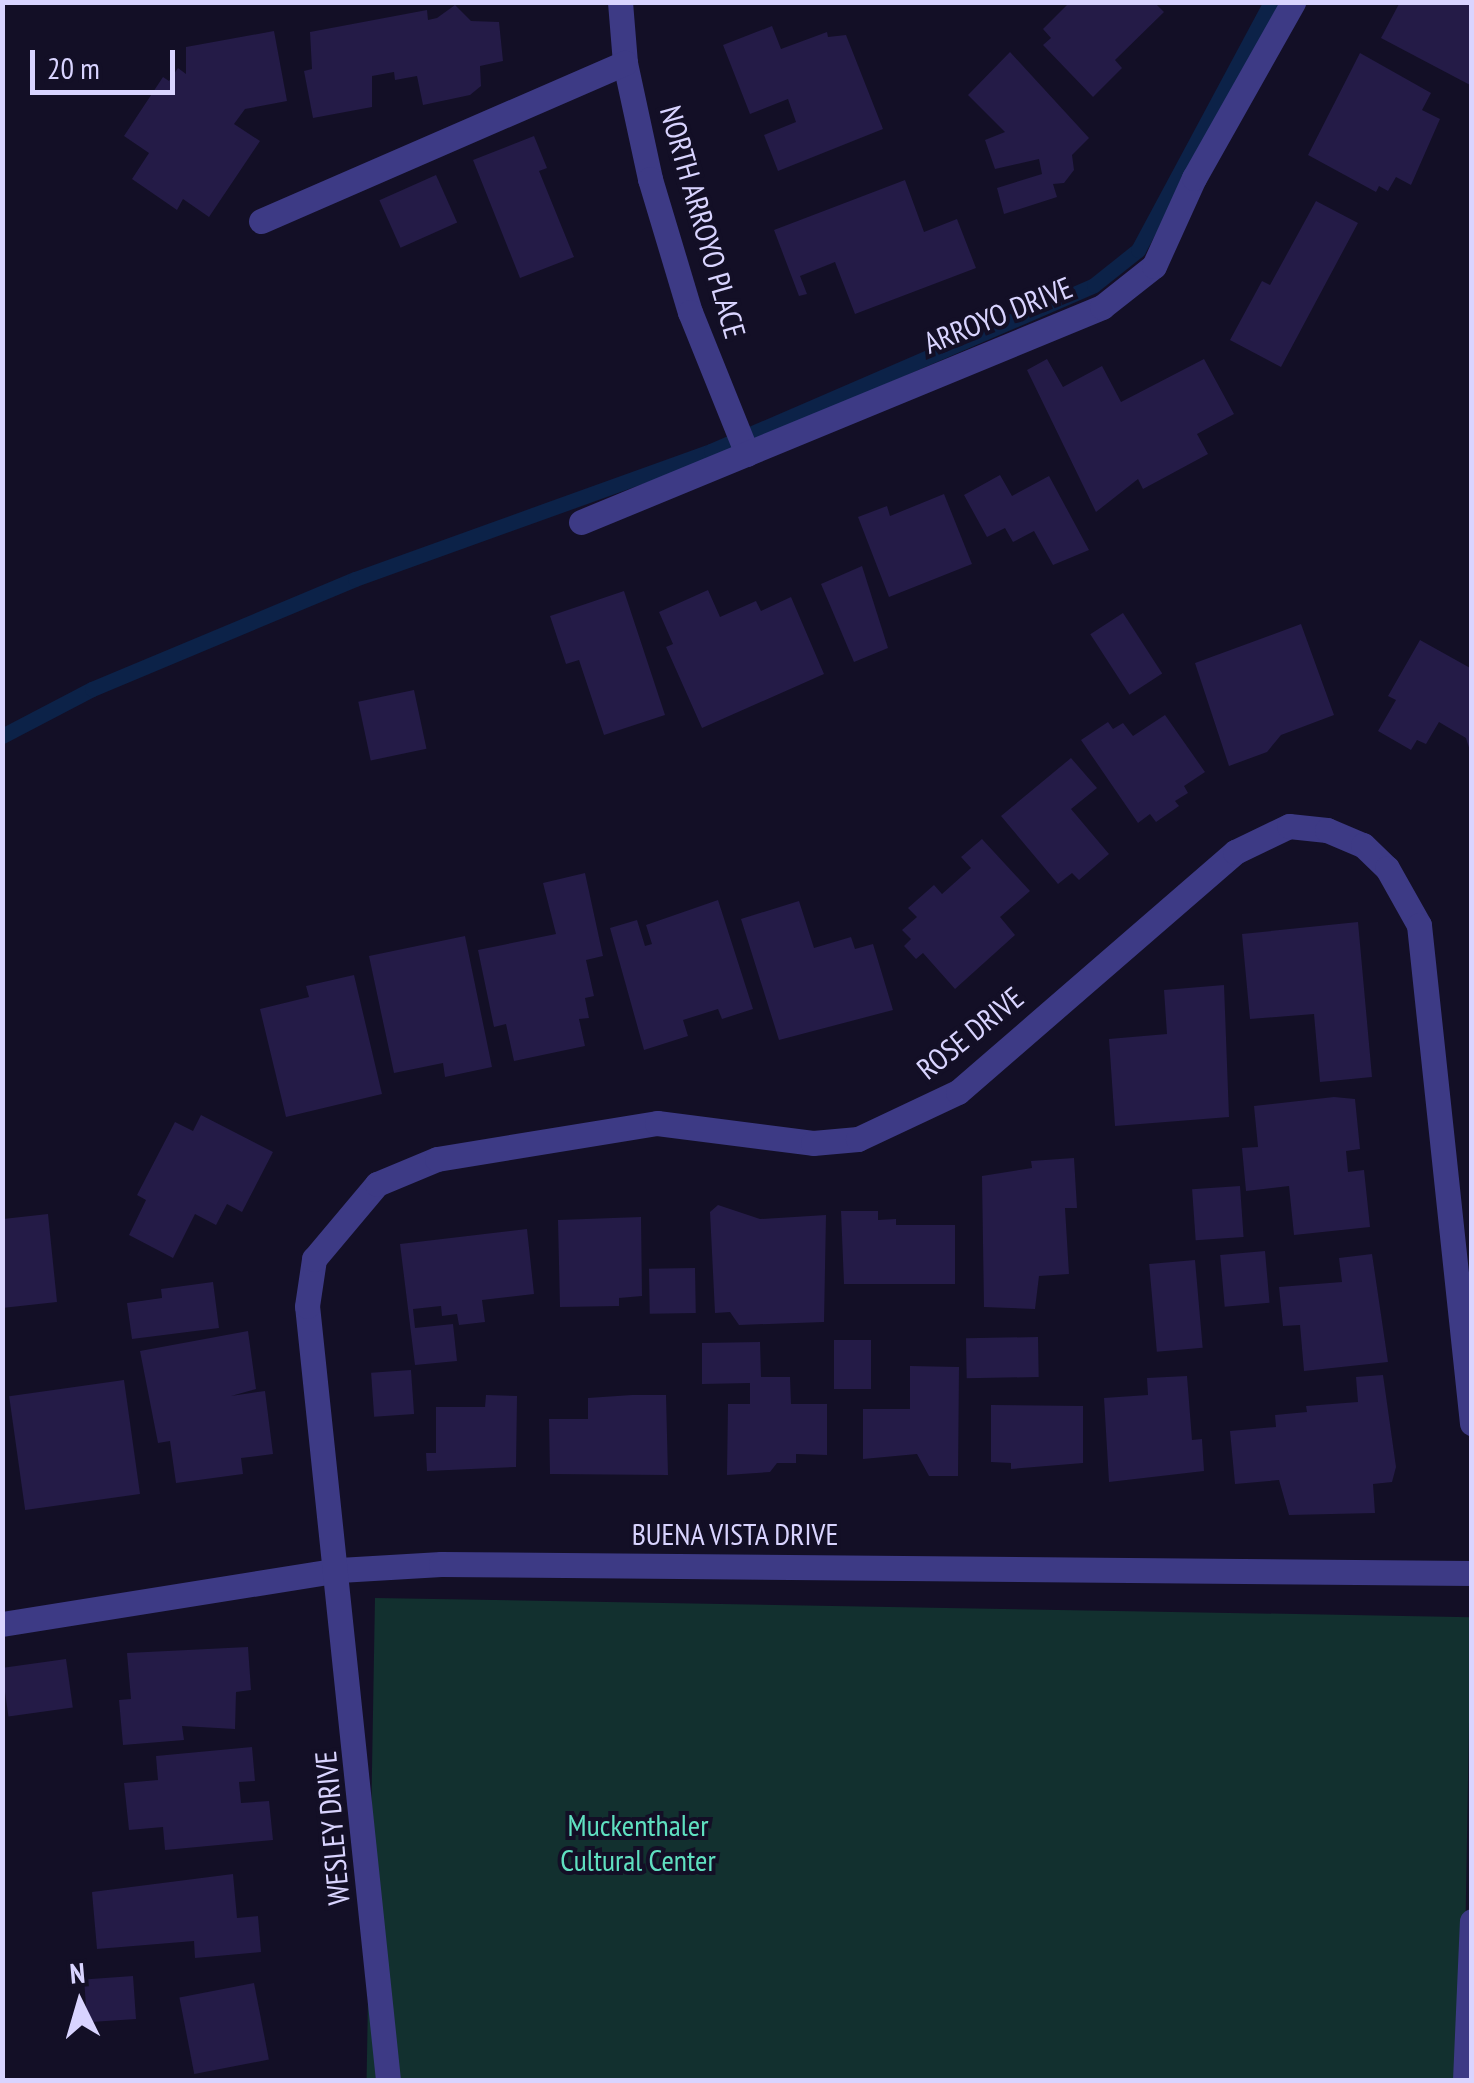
<!DOCTYPE html>
<style>
body{margin:0}
#map{position:relative;width:1474px;height:2083px;overflow:hidden;background:#130f26;font-family:"PT Sans Narrow",sans-serif}
div>[style]{position:absolute}
[style*='--x']{left:calc(var(--x)*1px);top:calc(var(--y)*1px);width:calc(var(--w)*1px);rotate:calc(var(--a)*1deg)}
.green>*{inset:0;background:#12302f;transform-origin:0 0}
.stream>*{height:15px;margin:-7.5px;padding:0 7.5px;transform-origin:7.5px;border-radius:7.5px;background:#0c2248}
.building>*{inset:0;background:#241b47;transform-origin:0 0}
.minor>*{height:25px;margin:-12.5px;padding:0 12.5px;transform-origin:12.5px;border-radius:12.5px;background:#3d3a85}
span{translate:-50% -50%;white-space:nowrap;text-align:center;line-height:1.15;-webkit-text-stroke:8px #130f26;paint-order:stroke}
.street-label{font-size:30px;color:#d9d4ff}
.park-label{font-size:30px;color:#5fe0c0}
.frame{position:absolute;inset:0;border:5px solid #d9d4ff;pointer-events:none}
.north{position:absolute;left:30px;top:1953px;width:100px;height:100px;-webkit-text-stroke:8px #130f26;paint-order:stroke;rotate:355deg;font-size:28px;font-weight:700;line-height:40px;text-align:center;color:#d9d4ff}
.north::after{content:'';display:block;margin:auto;width:35px;height:45px;background:#d9d4ff;clip-path:polygon(50% 0,100% 100%,50% 72%,0 100%)}
.scale{position:absolute;left:30px;top:50px;width:145px;height:45px;box-sizing:border-box;border:5px solid #d9d4ff;border-top:0;padding-left:12px;font-size:30px;line-height:35px;white-space:nowrap;color:#d9d4ff;-webkit-text-stroke:8px #130f26;paint-order:stroke}
</style>
<div id="map">
<div class="green">
<div style="left:375px;top:1598px;width:1096px;height:484px;rotate:1deg"></div>
</div>
<div class="stream">
<div style="--x:2;--y:736;--w:102;--a:-27.6"></div>
<div style="--x:92;--y:689;--w:285;--a:-22.7"></div>
<div style="--x:355;--y:579;--w:378;--a:-19.8"></div>
<div style="--x:711;--y:451;--w:417;--a:-23.4"></div>
<div style="--x:1094;--y:285;--w:56;--a:-38.5"></div>
<div style="--x:1138;--y:250;--w:281;--a:-61.8"></div>
</div>
<div class="building">
<div style="clip-path:polygon(1070px 2px,1154px 2px,1164px 12px,1115px 60px,1122px 68px,1093px 97px,1043px 45px,1051px 38px,1043px 29px)"></div>
<div style="clip-path:polygon(1400px 2px,1472px 2px,1472px 86px,1381px 38px)"></div>
<div style="clip-path:polygon(455px 5px,471px 21px,499px 22px,503px 61px,480px 66px,481px 86px,470px 95px,423px 105px,417px 76px,395px 80px,394px 72px,372px 76px,372px 107px,313px 118px,304px 71px,312px 69px,310px 32px,427px 10px,428px 20px,437px 18px)"></div>
<div style="clip-path:polygon(772px 26px,781px 49px,827px 32px,828px 37px,846px 35px,883px 129px,778px 171px,764px 135px,796px 122px,788px 99px,750px 114px,723px 45px)"></div>
<div style="clip-path:polygon(274px 31px,287px 101px,245px 109px,234px 124px,260px 141px,209px 217px,183px 199px,177px 210px,132px 179px,149px 153px,124px 136px,163px 77px,169px 81px,178px 68px,186px 74px,186px 47px)"></div>
<div style="clip-path:polygon(1010px 52px,1089px 138px,1072px 155px,1074px 170px,1064px 183px,1053px 184px,1057px 197px,1004px 214px,997px 188px,1042px 174px,1039px 159px,995px 169px,985px 140px,1005px 132px,968px 95px)"></div>
<div style="clip-path:polygon(1360px 53px,1431px 93px,1422px 110px,1440px 119px,1411px 185px,1396px 177px,1388px 191px,1379px 186px,1376px 192px,1308px 155px)"></div>
<div style="clip-path:polygon(534px 136px,547px 168px,539px 171px,574px 257px,520px 278px,473px 160px)"></div>
<div style="left:436px;top:175px;width:52px;height:62px;rotate:66deg"></div>
<div style="clip-path:polygon(905px 180px,924px 232px,957px 219px,976px 268px,855px 314px,835px 262px,800px 276px,807px 294px,799px 296px,774px 230px)"></div>
<div style="clip-path:polygon(1316px 201px,1358px 223px,1281px 367px,1230px 340px,1262px 281px,1270px 285px)"></div>
<div style="clip-path:polygon(1047px 359px,1063px 387px,1102px 366px,1121px 402px,1204px 359px,1234px 414px,1197px 434px,1208px 454px,1143px 489px,1138px 479px,1096px 512px,1027px 370px)"></div>
<div style="clip-path:polygon(1000px 475px,1012px 496px,1049px 476px,1089px 550px,1053px 565px,1034px 531px,1013px 542px,1005px 528px,987px 537px,964px 495px)"></div>
<div style="clip-path:polygon(944px 494px,972px 564px,889px 597px,858px 517px,887px 506px,890px 516px)"></div>
<div style="clip-path:polygon(862px 566px,888px 648px,854px 662px,821px 584px)"></div>
<div style="clip-path:polygon(708px 590px,720px 617px,756px 601px,761px 611px,791px 597px,824px 674px,702px 728px,666px 647px,673px 644px,659px 612px)"></div>
<div style="clip-path:polygon(624px 591px,665px 715px,604px 735px,579px 660px,566px 664px,550px 616px)"></div>
<div style="left:1123px;top:613px;width:72px;height:39px;rotate:57deg"></div>
<div style="clip-path:polygon(1301px 624px,1334px 715px,1281px 735px,1267px 752px,1229px 766px,1195px 663px)"></div>
<div style="clip-path:polygon(1420px 640px,1472px 669px,1472px 757px,1466px 738px,1439px 722px,1426px 744px,1417px 740px,1411px 750px,1378px 731px,1396px 700px,1388px 696px)"></div>
<div style="left:414px;top:690px;width:60px;height:57px;rotate:78deg"></div>
<div style="clip-path:polygon(1165px 715px,1205px 772px,1184px 786px,1188px 793px,1175px 801px,1179px 806px,1156px 822px,1150px 814px,1138px 823px,1081px 740px,1108px 722px,1113px 729px,1123px 723px,1133px 736px)"></div>
<div style="clip-path:polygon(1071px 758px,1097px 788px,1071px 809px,1109px 854px,1079px 880px,1072px 873px,1058px 884px,1001px 816px)"></div>
<div style="clip-path:polygon(982px 839px,1030px 891px,1000px 917px,1015px 935px,955px 989px,923px 953px,916px 959px,904px 946px,911px 939px,902px 930px,917px 917px,908px 908px,934px 885px,942px 894px,971px 868px,961px 857px)"></div>
<div style="clip-path:polygon(585px 873px,603px 956px,586px 960px,594px 996px,585px 998px,589px 1018px,579px 1019px,585px 1046px,514px 1061px,506px 1024px,494px 1027px,478px 950px,556px 934px,543px 883px)"></div>
<div style="clip-path:polygon(718px 900px,753px 1009px,722px 1019px,718px 1009px,683px 1020px,688px 1036px,644px 1050px,610px 928px,637px 920px,645px 946px,652px 944px,646px 925px)"></div>
<div style="clip-path:polygon(799px 901px,814px 948px,851px 937px,855px 949px,873px 944px,893px 1010px,779px 1040px,741px 919px)"></div>
<div style="clip-path:polygon(1358px 922px,1372px 1077px,1320px 1082px,1314px 1014px,1250px 1019px,1242px 934px)"></div>
<div style="clip-path:polygon(465px 936px,492px 1067px,445px 1077px,443px 1063px,394px 1073px,369px 956px)"></div>
<div style="clip-path:polygon(354px 975px,382px 1094px,286px 1117px,260px 1009px,309px 997px,306px 986px)"></div>
<div style="clip-path:polygon(1224px 985px,1229px 1117px,1115px 1126px,1109px 1039px,1167px 1034px,1164px 990px)"></div>
<div style="clip-path:polygon(1334px 1097px,1355px 1099px,1360px 1149px,1346px 1151px,1348px 1172px,1364px 1170px,1370px 1227px,1294px 1235px,1289px 1186px,1246px 1191px,1242px 1148px,1258px 1147px,1254px 1106px)"></div>
<div style="clip-path:polygon(201px 1115px,273px 1152px,242px 1212px,227px 1204px,216px 1225px,195px 1214px,173px 1258px,129px 1235px,146px 1200px,137px 1195px,175px 1122px,193px 1131px)"></div>
<div style="clip-path:polygon(1074px 1158px,1077px 1208px,1065px 1208px,1069px 1274px,1039px 1276px,1035px 1309px,984px 1307px,982px 1176px,1032px 1168px,1031px 1161px)"></div>
<div style="left:1240px;top:1186px;width:51px;height:48px;rotate:86deg"></div>
<div style="clip-path:polygon(718px 1205px,760px 1219px,826px 1215px,824px 1322px,739px 1325px,730px 1312px,715px 1313px,710px 1212px)"></div>
<div style="clip-path:polygon(841px 1211px,878px 1211px,878px 1220px,896px 1219px,896px 1225px,955px 1225px,955px 1284px,844px 1284px)"></div>
<div style="clip-path:polygon(48px 1214px,57px 1302px,2px 1308px,3px 1219px)"></div>
<div style="clip-path:polygon(641px 1217px,642px 1296px,619px 1298px,619px 1306px,560px 1307px,558px 1220px)"></div>
<div style="clip-path:polygon(527px 1229px,534px 1294px,482px 1300px,485px 1322px,459px 1325px,457px 1314px,442px 1316px,441px 1306px,413px 1309px,415px 1328px,453px 1324px,457px 1361px,415px 1365px,400px 1244px)"></div>
<div style="left:1265px;top:1251px;width:52px;height:45px;rotate:85deg"></div>
<div style="clip-path:polygon(1372px 1254px,1388px 1362px,1304px 1371px,1300px 1325px,1283px 1326px,1279px 1287px,1342px 1282px,1339px 1258px)"></div>
<div style="left:1195px;top:1260px;width:88px;height:46px;rotate:85deg"></div>
<div style="left:695px;top:1268px;width:45px;height:46px;rotate:89deg"></div>
<div style="clip-path:polygon(213px 1282px,219px 1328px,132px 1339px,127px 1303px,162px 1298px,161px 1289px)"></div>
<div style="clip-path:polygon(248px 1331px,256px 1389px,231px 1396px,265px 1391px,273px 1454px,241px 1458px,243px 1474px,176px 1483px,170px 1441px,158px 1443px,140px 1351px)"></div>
<div style="left:1038px;top:1337px;width:40px;height:72px;rotate:89deg"></div>
<div style="left:834px;top:1340px;width:37px;height:49px"></div>
<div style="clip-path:polygon(760px 1342px,761px 1377px,790px 1377px,791px 1404px,827px 1404px,827px 1455px,796px 1454px,796px 1463px,777px 1463px,770px 1472px,727px 1475px,728px 1404px,750px 1404px,750px 1383px,702px 1384px,702px 1343px)"></div>
<div style="clip-path:polygon(910px 1366px,959px 1367px,958px 1476px,929px 1476px,917px 1454px,863px 1459px,863px 1409px,910px 1409px)"></div>
<div style="left:411px;top:1370px;width:44px;height:40px;rotate:86deg"></div>
<div style="clip-path:polygon(1383px 1375px,1396px 1467px,1392px 1482px,1373px 1484px,1375px 1513px,1289px 1515px,1279px 1480px,1235px 1484px,1230px 1431px,1276px 1427px,1275px 1415px,1307px 1412px,1306px 1406px,1358px 1402px,1356px 1377px)"></div>
<div style="clip-path:polygon(1187px 1376px,1192px 1440px,1202px 1439px,1204px 1471px,1109px 1482px,1104px 1398px,1148px 1395px,1147px 1378px)"></div>
<div style="left:124px;top:1380px;width:115px;height:116px;rotate:82deg"></div>
<div style="clip-path:polygon(486px 1395px,517px 1396px,516px 1467px,427px 1471px,426px 1453px,436px 1453px,436px 1407px,485px 1407px)"></div>
<div style="clip-path:polygon(632px 1395px,666px 1395px,668px 1475px,550px 1474px,549px 1419px,588px 1419px,588px 1398px)"></div>
<div style="clip-path:polygon(991px 1405px,1083px 1406px,1083px 1463px,1011px 1469px,1011px 1463px,991px 1462px)"></div>
<div style="clip-path:polygon(248px 1647px,251px 1690px,236px 1692px,235px 1729px,182px 1726px,184px 1740px,123px 1745px,119px 1700px,131px 1699px,127px 1653px)"></div>
<div style="left:66px;top:1659px;width:49px;height:65px;rotate:82deg"></div>
<div style="clip-path:polygon(252px 1747px,255px 1781px,239px 1782px,241px 1803px,269px 1801px,273px 1840px,165px 1850px,163px 1827px,129px 1830px,124px 1783px,158px 1780px,156px 1756px)"></div>
<div style="clip-path:polygon(233px 1874px,237px 1918px,258px 1916px,261px 1952px,195px 1958px,194px 1941px,97px 1949px,92px 1892px)"></div>
<div style="left:133px;top:1976px;width:43px;height:49px;rotate:86deg"></div>
<div style="left:254px;top:1983px;width:78px;height:76px;rotate:79deg"></div>
</div>
<div class="minor">
<div style="--x:620;--y:2;--w:61;--a:85.3"></div>
<div style="--x:625;--y:63;--w:119;--a:77.8"></div>
<div style="--x:650;--y:179;--w:139;--a:73.3"></div>
<div style="--x:690;--y:312;--w:153;--a:68.1"></div>
<div style="--x:261;--y:221;--w:397;--a:-23.5"></div>
<div style="--x:581;--y:522;--w:564;--a:-22.42"></div>
<div style="--x:1102;--y:307;--w:66;--a:-38.3"></div>
<div style="--x:1154;--y:266;--w:97;--a:-65.6"></div>
<div style="--x:1194;--y:178;--w:202;--a:-60.6"></div>
<div style="--x:2;--y:1624;--w:341;--a:-9.1"></div>
<div style="--x:339;--y:1570;--w:102;--a:-3.4"></div>
<div style="--x:441;--y:1564;--w:1031;--a:0.5"></div>
<div style="--x:388;--y:2080;--w:778;--a:-95.97"></div>
<div style="--x:307;--y:1306;--w:48;--a:-81.5"></div>
<div style="--x:314;--y:1259;--w:98;--a:-50"></div>
<div style="--x:377;--y:1184;--w:65;--a:-22.6"></div>
<div style="--x:437;--y:1159;--w:223;--a:-9.3"></div>
<div style="--x:657;--y:1123;--w:157;--a:7.3"></div>
<div style="--x:813;--y:1143;--w:45;--a:-5.1"></div>
<div style="--x:858;--y:1139;--w:110;--a:-25.2"></div>
<div style="--x:958;--y:1092;--w:367;--a:-40.9"></div>
<div style="--x:1235;--y:852;--w:60;--a:-25.7"></div>
<div style="--x:1289;--y:826;--w:38;--a:6"></div>
<div style="--x:1327;--y:830;--w:39;--a:23"></div>
<div style="--x:1363;--y:845;--w:33;--a:44"></div>
<div style="--x:1387;--y:868;--w:65;--a:60.7"></div>
<div style="--x:1419;--y:925;--w:501;--a:83.93"></div>
<div style="--x:1465;--y:2080;--w:159;--a:-87.5"></div>
</div>
<div class="street-label">
<span style="left:703px;top:222px;rotate:74deg">NORTH ARROYO PLACE</span>
<span style="left:998px;top:315px;rotate:-22deg">ARROYO DRIVE</span>
<span style="left:970px;top:1033px;rotate:-39deg">ROSE DRIVE</span>
<span style="left:735px;top:1534px">BUENA VISTA DRIVE</span>
<span style="left:332px;top:1828px;rotate:-95deg">WESLEY DRIVE</span>
</div>
<div class="park-label">
<span style="left:638px;top:1842px">Muckenthaler<br>Cultural Center</span>
</div>
<div class="frame"></div>
<div class="north">N</div>
<div class="scale">20 m</div>
</div>
